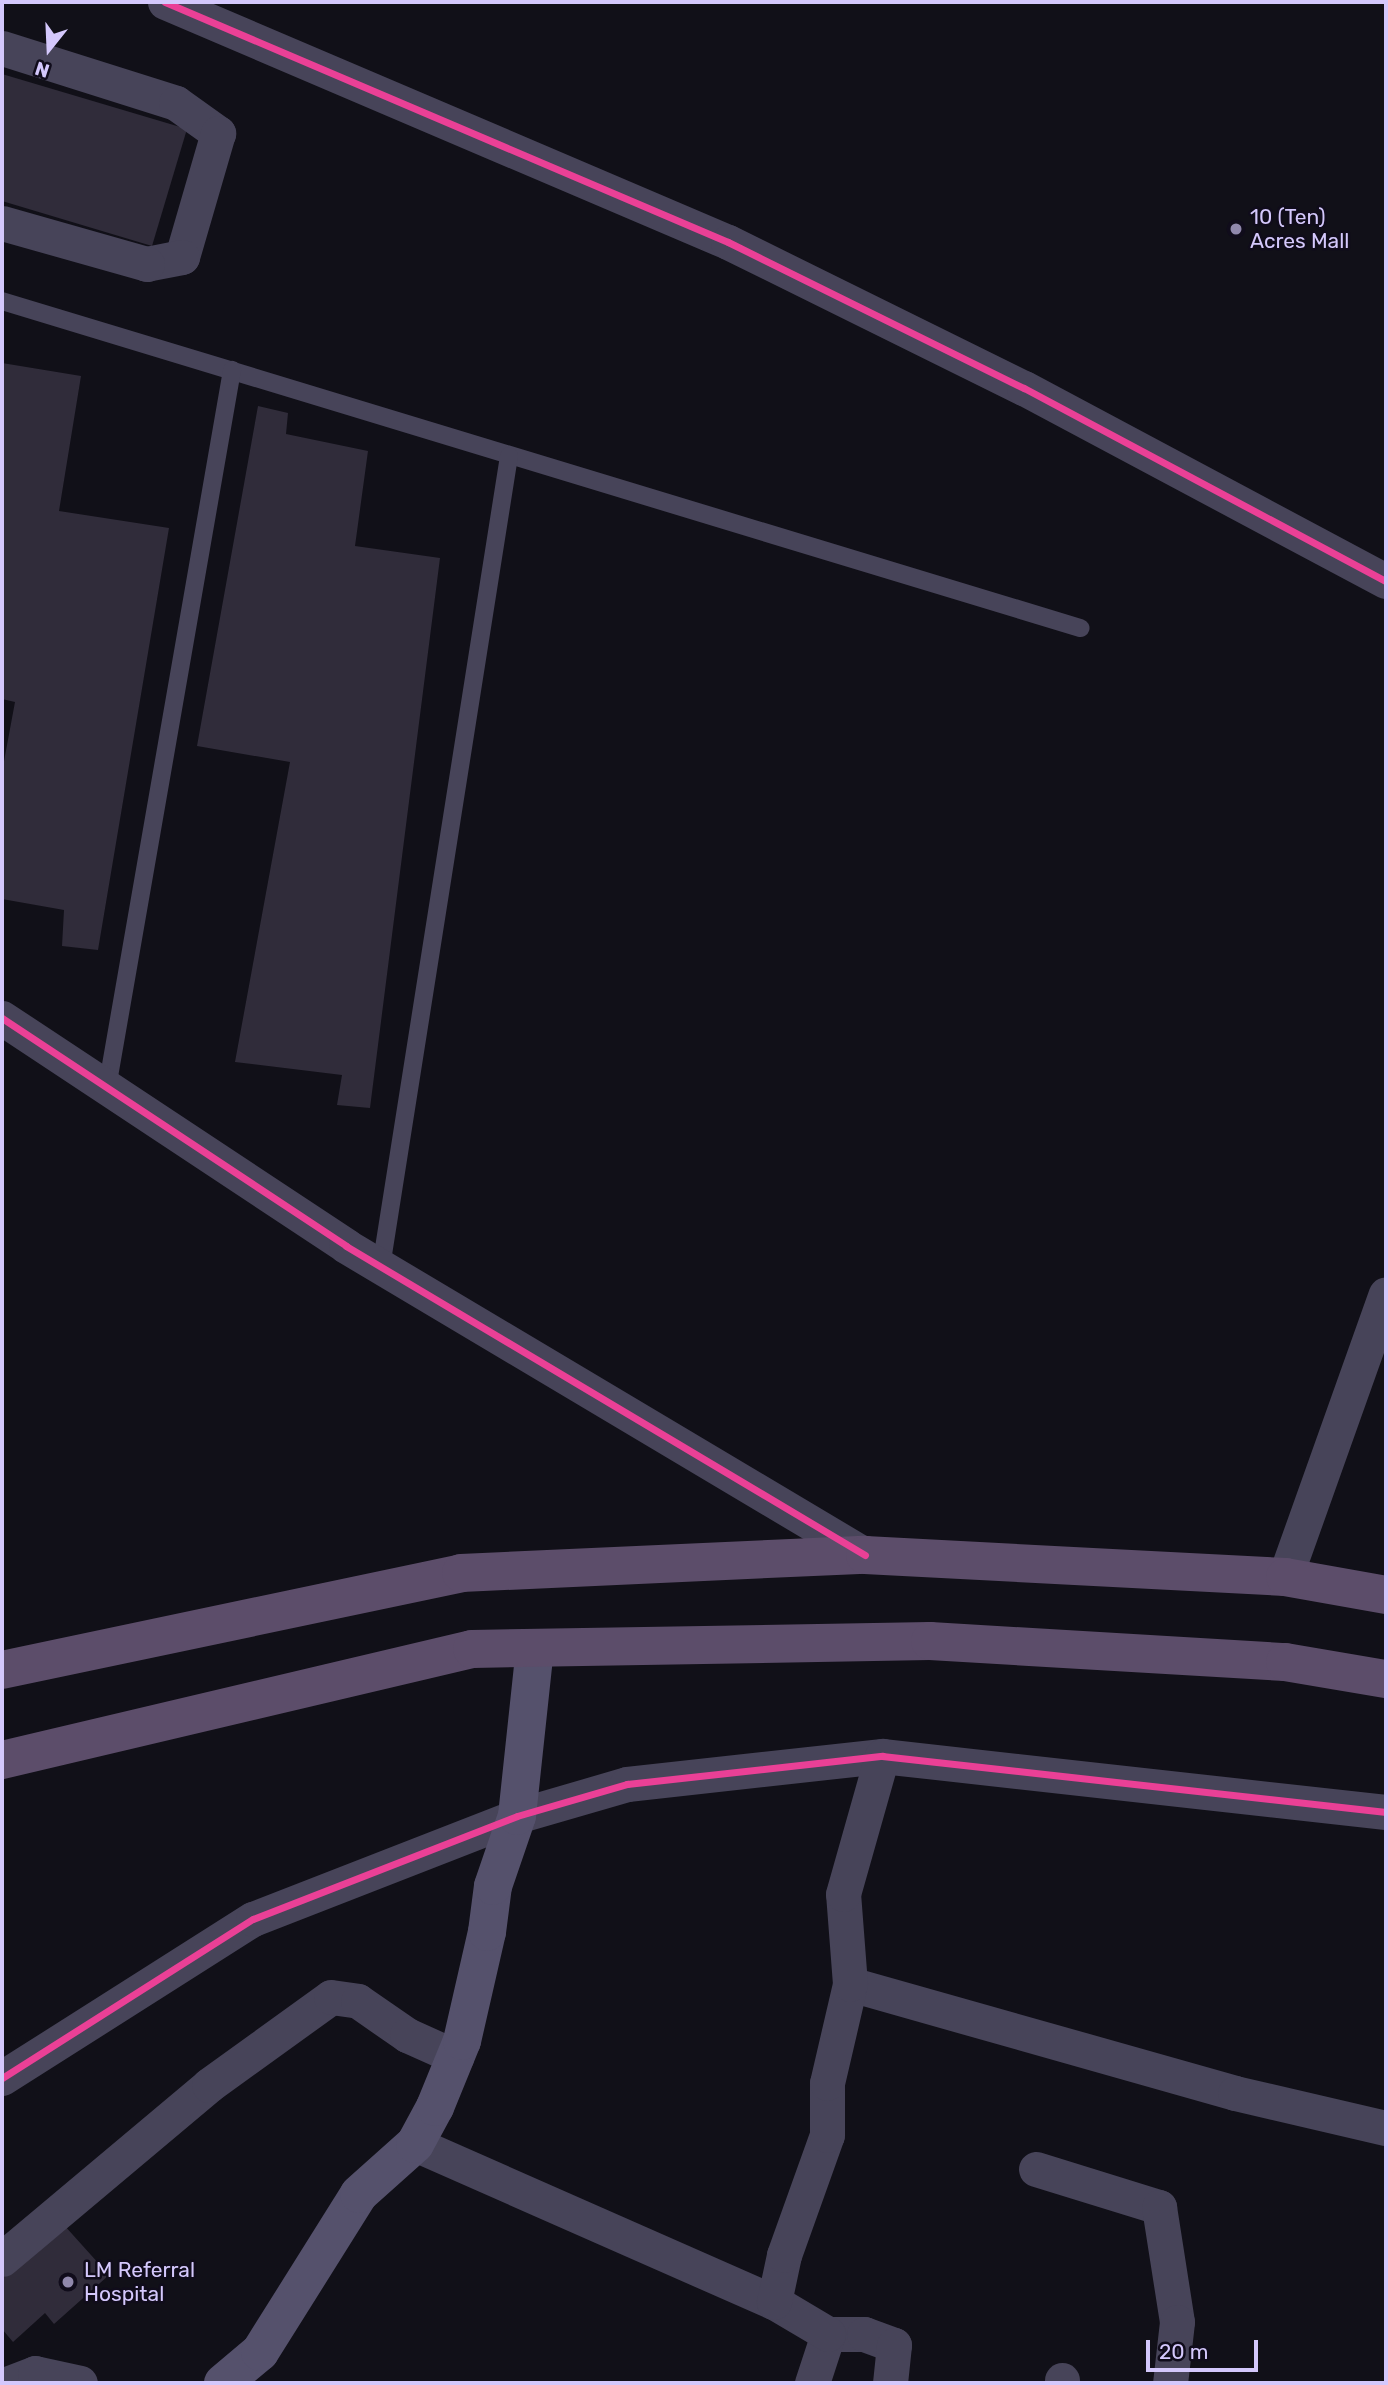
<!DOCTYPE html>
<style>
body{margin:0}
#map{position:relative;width:1388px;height:2385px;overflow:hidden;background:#111018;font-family:Rubik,sans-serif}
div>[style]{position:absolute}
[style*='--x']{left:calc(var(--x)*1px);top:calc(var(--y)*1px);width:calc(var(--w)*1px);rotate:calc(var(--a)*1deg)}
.building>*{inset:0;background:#302c3a}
.lane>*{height:18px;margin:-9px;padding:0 9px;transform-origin:9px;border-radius:9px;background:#474459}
.street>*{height:35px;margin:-17.5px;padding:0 17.5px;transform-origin:17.5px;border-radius:17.5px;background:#474459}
.secondary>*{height:38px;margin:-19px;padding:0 19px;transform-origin:19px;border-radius:19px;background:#55516c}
.primary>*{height:38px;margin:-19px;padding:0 19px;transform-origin:19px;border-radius:19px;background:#5c4d6a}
.cycleway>*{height:7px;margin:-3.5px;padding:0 3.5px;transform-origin:3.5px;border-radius:3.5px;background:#ea4096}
.dots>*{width:19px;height:19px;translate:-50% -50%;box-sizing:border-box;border:4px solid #100c1b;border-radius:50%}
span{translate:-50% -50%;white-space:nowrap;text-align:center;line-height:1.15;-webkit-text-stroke:5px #100c1b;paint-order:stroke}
.poi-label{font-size:21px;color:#d4c8fc}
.left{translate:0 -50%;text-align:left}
.frame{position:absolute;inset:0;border:4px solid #d4c8fc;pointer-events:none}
.north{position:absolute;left:14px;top:14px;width:70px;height:70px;-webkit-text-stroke:5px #100c1b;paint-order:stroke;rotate:198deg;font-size:19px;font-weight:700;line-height:28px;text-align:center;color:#d4c8fc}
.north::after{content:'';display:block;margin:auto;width:24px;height:32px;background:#d4c8fc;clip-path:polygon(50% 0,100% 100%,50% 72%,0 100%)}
.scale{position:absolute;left:1146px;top:2340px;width:112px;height:32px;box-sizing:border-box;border:4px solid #d4c8fc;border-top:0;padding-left:9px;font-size:21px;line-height:24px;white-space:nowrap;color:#d4c8fc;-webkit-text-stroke:5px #100c1b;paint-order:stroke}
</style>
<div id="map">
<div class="building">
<div style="clip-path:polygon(2px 74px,187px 129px,152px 246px,2px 201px)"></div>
<div style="clip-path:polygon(2px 363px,81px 376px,59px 511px,169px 528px,98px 950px,62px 946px,64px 910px,2px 899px,2px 772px,15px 702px,2px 699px)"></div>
<div style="clip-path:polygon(258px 406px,288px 413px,286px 434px,368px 451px,355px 546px,440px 558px,370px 1108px,337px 1105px,342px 1075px,235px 1062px,290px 762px,197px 746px)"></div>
<div style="clip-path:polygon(64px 2225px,109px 2275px,54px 2324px,45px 2313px,13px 2342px,2px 2329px,2px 2279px)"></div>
</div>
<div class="lane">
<div style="--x:2;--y:301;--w:1127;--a:16.87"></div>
<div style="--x:107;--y:1088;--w:729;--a:-80.12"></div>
<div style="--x:381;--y:1267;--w:821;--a:-81.03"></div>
</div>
<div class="street">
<div style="--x:165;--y:2;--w:612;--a:23.09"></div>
<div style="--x:728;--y:242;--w:330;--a:26.3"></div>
<div style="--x:1024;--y:388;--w:410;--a:28.1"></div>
<div style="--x:2;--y:48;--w:182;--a:17.5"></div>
<div style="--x:176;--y:103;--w:52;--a:35.5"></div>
<div style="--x:218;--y:133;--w:129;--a:106.2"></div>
<div style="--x:182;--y:257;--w:36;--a:169"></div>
<div style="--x:147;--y:264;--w:151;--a:-164.2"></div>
<div style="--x:2;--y:1018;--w:413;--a:33.5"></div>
<div style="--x:346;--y:1246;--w:604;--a:30.77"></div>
<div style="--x:1285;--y:1577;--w:300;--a:-70.4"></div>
<div style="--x:850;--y:1984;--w:400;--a:15.8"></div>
<div style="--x:1235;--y:2093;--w:155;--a:13.1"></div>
<div style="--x:2;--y:2078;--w:297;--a:-32.4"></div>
<div style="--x:253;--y:1919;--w:283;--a:-21.3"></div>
<div style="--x:517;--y:1816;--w:115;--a:-16.2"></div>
<div style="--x:627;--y:1784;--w:257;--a:-6.3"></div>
<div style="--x:882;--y:1756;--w:507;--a:6.34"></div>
<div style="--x:415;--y:2144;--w:392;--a:23.8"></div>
<div style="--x:1036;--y:2169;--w:129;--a:17.2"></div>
<div style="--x:1159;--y:2207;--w:116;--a:81.1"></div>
<div style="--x:1177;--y:2322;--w:61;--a:96.5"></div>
<div style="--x:2;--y:2259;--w:270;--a:-40"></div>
<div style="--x:209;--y:2085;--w:150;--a:-35.8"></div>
<div style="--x:331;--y:1997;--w:27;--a:8"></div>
<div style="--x:358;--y:2001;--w:60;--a:34.8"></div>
<div style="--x:407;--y:2035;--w:54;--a:24.2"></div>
<div style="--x:828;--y:2334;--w:36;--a:0"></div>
<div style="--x:864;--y:2334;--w:32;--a:20"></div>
<div style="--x:894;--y:2345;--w:38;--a:96"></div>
<div style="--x:9;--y:2383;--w:28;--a:-21"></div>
<div style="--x:35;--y:2373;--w:46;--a:12.5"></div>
<div style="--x:812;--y:2383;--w:52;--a:-71.9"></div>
<div style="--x:828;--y:2334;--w:63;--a:-149.3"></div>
<div style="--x:774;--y:2302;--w:48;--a:-78"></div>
<div style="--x:784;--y:2255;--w:127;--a:-70.3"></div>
<div style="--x:827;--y:2135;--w:52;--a:-90"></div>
<div style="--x:827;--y:2083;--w:102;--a:-76.9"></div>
<div style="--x:850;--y:1984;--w:90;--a:-94.4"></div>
<div style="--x:843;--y:1894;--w:143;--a:-74.2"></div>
<div style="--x:1062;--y:2383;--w:3;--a:-90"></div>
</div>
<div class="secondary">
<div style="--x:223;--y:2383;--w:48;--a:-40"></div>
<div style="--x:260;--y:2352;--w:186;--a:-57.9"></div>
<div style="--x:359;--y:2194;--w:75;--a:-41.8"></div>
<div style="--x:415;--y:2144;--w:42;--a:-61.6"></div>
<div style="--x:435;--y:2107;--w:71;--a:-67.8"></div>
<div style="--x:462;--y:2041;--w:112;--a:-77.1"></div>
<div style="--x:487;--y:1932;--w:46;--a:-82.6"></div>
<div style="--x:493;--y:1886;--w:74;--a:-71.1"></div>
<div style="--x:517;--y:1816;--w:169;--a:-83.9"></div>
</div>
<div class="primary">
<div style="--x:2;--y:1670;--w:469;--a:-11.9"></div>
<div style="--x:461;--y:1573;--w:404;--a:-2.6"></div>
<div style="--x:865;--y:1555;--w:421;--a:3"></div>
<div style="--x:1285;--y:1577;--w:103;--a:10.1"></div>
<div style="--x:2;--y:1760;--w:483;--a:-13.3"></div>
<div style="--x:472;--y:1649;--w:458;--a:-1"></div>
<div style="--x:930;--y:1641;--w:356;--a:3.4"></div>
<div style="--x:1285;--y:1662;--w:102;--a:9.6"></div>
</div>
<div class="cycleway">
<div style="--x:165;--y:2;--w:612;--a:23.09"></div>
<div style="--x:728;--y:242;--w:330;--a:26.3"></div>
<div style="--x:1024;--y:388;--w:410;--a:28.1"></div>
<div style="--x:2;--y:1018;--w:413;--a:33.5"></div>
<div style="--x:346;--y:1246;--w:604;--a:30.77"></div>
<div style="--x:2;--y:2078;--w:297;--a:-32.4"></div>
<div style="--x:253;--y:1919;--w:283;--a:-21.3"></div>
<div style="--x:517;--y:1816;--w:115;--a:-16.2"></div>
<div style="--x:627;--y:1784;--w:257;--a:-6.3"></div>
<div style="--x:882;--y:1756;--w:507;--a:6.34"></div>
</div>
<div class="dots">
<div style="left:1236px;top:229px;background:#9088ac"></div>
<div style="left:68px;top:2282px;background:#9088ac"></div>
</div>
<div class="poi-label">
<span class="left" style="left:1250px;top:229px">10 (Ten)<br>Acres Mall</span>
<span class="left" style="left:84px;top:2282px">LM Referral<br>Hospital</span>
</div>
<div class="frame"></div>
<div class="north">N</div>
<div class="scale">20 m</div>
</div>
